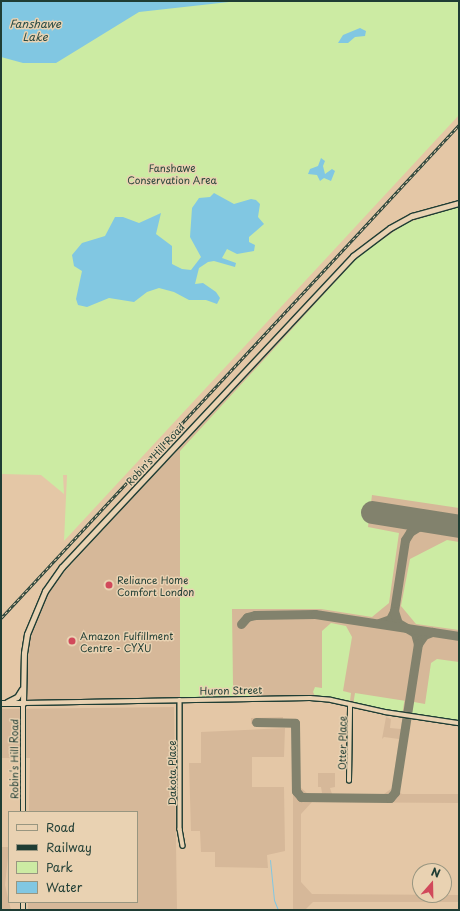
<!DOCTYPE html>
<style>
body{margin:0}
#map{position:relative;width:460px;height:911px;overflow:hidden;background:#e4c7a6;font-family:"Playpen Sans",sans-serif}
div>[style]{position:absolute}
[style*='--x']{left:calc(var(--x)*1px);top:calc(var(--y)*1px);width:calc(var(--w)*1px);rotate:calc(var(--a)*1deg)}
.built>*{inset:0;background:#d6b899}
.green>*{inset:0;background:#cceba3;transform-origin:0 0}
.water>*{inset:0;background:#81c7e2}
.stream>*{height:1px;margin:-0.5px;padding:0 0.5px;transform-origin:0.5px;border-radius:0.5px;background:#81c7e2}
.taxiway>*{height:9px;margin:-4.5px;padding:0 4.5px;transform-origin:4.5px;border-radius:4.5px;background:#82826d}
.runway>*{height:23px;margin:-11.5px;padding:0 11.5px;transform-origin:11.5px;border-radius:11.5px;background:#82826d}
.roads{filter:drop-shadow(1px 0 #1f3d34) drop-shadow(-1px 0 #1f3d34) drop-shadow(0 1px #1f3d34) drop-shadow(0 -1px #1f3d34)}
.minor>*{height:3.5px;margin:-1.75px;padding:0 1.75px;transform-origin:1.75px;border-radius:1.75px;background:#e9d2b2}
.tertiary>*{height:4px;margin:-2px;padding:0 2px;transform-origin:2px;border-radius:2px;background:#e9d2b2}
.secondary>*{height:5px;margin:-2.5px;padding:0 2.5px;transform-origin:2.5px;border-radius:2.5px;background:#e9d2b2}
.rail>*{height:2.5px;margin-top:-1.25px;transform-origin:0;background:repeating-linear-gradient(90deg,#e9d2b2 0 3px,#1f3d34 0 6px);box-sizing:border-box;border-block:1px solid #1f3d34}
.dots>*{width:11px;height:11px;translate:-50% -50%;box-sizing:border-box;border:2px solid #e9d2b2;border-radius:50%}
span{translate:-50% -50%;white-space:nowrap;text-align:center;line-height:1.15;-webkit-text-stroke:3px #e9d2b2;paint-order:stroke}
.park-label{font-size:10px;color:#28463a}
.street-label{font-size:10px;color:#1f3d34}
.poi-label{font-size:10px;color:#1f3d34}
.left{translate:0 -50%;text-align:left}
.water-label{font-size:11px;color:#294b45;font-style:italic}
.frame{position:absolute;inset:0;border:2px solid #1f3d34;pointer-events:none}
.legend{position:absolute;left:8px;top:811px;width:130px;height:92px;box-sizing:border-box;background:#e9d2b2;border:1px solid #989680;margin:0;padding:5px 7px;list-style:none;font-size:12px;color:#1f3d34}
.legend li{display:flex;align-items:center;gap:8px;height:20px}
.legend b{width:20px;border:1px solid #989680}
.north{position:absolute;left:412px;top:863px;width:40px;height:40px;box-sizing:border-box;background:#e9d2b2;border:1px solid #989680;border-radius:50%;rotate:20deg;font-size:11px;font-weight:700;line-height:16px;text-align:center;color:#1f3d34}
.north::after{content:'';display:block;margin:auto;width:14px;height:18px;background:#d1495b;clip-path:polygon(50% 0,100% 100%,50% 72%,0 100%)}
</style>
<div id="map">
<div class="built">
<div style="clip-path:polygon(459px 205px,459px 722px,411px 714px,399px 792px,402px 794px,459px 794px,459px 803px,312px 802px,301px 814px,301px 882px,312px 894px,459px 895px,459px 902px,313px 902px,305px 910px,293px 910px,293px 725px,251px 724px,251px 718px,283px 717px,283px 720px,296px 720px,297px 725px,300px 725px,300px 787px,308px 794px,322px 793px,321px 787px,318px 787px,318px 773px,335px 773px,335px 787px,330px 788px,332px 794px,384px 794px,392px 788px,399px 739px,384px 737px,382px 739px,386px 717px,391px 719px,390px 728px,401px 729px,403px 713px,326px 700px,24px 701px,25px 653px,37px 612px,57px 580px,358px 253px,406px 221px)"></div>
<div style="clip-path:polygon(174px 707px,177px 910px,28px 910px,28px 902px,137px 902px,137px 812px,29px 812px,30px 758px,1px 758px,1px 709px)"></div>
<div style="clip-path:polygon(285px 728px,284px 757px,252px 757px,252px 787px,284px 787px,285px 851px,267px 855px,268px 868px,215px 867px,215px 852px,201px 852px,200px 831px,191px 831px,189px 763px,201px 763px,201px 732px)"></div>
<div style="clip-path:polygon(1px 847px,9px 847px,5px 885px,11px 910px,1px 910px)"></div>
</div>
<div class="green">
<div style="clip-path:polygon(1px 1px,459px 1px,459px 115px,64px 541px,67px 475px,63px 475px,64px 494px,41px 475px,1px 474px)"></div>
<div style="clip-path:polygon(459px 207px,459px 508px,372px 495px,368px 527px,399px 533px,389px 603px,372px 617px,321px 609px,232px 609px,233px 685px,236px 688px,249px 688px,251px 686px,252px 694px,248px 697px,180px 698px,180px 451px,359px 256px,406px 223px)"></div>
<div style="clip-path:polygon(447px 540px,459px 542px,459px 630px,416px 624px,401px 606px,410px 559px)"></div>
<div style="clip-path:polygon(331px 623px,346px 626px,352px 637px,343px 691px,351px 693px,350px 701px,347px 703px,315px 696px,313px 692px,315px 687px,322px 688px,322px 631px)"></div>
<div style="clip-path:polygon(437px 659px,459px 662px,459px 721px,411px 713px,414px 702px,425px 704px,431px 663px)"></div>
<div style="left:355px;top:693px;width:50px;height:12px;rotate:9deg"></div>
</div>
<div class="water">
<div style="clip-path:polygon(1px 1px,238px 1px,139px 12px,56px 63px,23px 63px,1px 57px)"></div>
<div style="clip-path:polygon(360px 28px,366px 31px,365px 36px,355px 37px,348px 43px,338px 43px,343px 35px)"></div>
<div style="clip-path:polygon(321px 158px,325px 161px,323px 166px,325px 174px,332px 169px,335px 171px,331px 181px,324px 178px,320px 181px,317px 175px,308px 174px,310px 169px,318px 166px)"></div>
<div style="clip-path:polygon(214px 193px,234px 204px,251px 199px,256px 200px,260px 204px,258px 217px,264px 224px,249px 237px,249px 242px,255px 245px,254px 251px,237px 254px,227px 249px,222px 258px,236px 263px,235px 267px,214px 261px,208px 262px,199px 268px,195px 284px,203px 283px,216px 292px,220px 298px,217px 304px,206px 300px,189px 300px,174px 292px,159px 288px,147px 292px,134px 302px,109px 298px,87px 307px,78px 305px,76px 299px,82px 271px,74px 266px,72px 255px,82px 243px,105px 236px,115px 217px,123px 217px,139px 223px,161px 213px,156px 234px,172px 246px,172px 264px,182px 269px,191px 270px,201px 257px,190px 237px,192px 208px,199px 198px,210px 197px)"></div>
</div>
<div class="stream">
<div style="--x:270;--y:860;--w:40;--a:84.3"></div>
<div style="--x:274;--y:900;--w:11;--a:68"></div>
</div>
<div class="taxiway">
<div style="--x:394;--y:611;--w:72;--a:-81.2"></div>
<div style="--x:405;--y:540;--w:9;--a:-58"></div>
<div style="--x:410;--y:532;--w:19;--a:-32"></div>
<div style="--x:426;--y:522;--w:33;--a:9"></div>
<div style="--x:379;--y:623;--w:12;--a:-20"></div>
<div style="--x:390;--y:619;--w:9;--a:-63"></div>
<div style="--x:394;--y:611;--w:13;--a:72"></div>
<div style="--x:398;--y:623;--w:20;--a:30"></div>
<div style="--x:415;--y:633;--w:11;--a:75"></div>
<div style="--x:418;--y:644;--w:11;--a:-56"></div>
<div style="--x:424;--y:635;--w:9;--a:-21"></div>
<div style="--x:241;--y:624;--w:9;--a:-49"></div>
<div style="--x:247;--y:617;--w:8;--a:-14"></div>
<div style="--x:255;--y:615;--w:60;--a:-1"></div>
<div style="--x:315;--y:614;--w:146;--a:8.7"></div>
<div style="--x:256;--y:722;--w:39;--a:1"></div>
<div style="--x:295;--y:723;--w:68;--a:89.2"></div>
<div style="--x:296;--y:791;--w:8;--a:50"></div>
<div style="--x:301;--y:797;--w:89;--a:0.6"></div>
<div style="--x:390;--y:798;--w:8;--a:-50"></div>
<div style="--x:395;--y:792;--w:150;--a:-81.2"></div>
</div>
<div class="runway">
<div style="--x:372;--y:512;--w:88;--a:9.1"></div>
</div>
<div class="roads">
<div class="minor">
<div style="--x:180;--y:700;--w:129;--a:90"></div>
<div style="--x:180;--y:829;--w:17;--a:80"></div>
<div style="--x:385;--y:712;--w:75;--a:8.5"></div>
<div style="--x:349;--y:781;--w:75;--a:-89.2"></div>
</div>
<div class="tertiary">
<div style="--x:23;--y:812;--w:109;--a:-90"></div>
<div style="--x:23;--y:703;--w:287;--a:-1"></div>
<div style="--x:310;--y:698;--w:21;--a:5"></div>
<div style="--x:331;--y:700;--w:55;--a:12.5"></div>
<div style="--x:23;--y:902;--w:8;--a:90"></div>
</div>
<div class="secondary">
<div style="--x:7;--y:702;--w:11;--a:-27"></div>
<div style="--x:17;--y:697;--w:9;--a:-58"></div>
<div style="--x:1;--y:703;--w:22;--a:0"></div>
<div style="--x:23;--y:703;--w:50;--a:-88.9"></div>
<div style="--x:24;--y:653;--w:19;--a:-81"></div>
<div style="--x:27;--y:634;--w:47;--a:-67.3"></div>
<div style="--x:45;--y:591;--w:29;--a:-55"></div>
<div style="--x:62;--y:567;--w:426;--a:-46.9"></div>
<div style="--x:353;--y:256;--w:46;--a:-37.1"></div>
<div style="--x:390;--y:228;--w:25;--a:-29"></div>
<div style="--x:412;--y:216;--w:49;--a:-15.5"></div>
</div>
</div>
<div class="rail">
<div style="--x:1;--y:618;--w:673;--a:-47.11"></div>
</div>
<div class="dots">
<div style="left:109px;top:585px;background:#d1495b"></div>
<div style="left:72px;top:641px;background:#d1495b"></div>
</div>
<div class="park-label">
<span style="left:172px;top:173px">Fanshawe<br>Conservation Area</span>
</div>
<div class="street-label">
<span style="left:155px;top:454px;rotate:-47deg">Robin's Hill Road</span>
<span style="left:231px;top:690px;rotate:-1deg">Huron Street</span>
<span style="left:342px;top:743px;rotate:-89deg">Otter Place</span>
<span style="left:14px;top:759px;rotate:-90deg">Robin's Hill Road</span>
<span style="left:172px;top:773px;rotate:-90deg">Dakota Place</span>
</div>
<div class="poi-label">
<span class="left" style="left:117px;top:585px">Reliance Home<br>Comfort London</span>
<span class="left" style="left:80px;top:641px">Amazon Fulfillment<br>Centre - CYXU</span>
</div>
<div class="water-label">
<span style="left:35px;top:31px">Fanshawe<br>Lake</span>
</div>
<div class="frame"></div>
<ul class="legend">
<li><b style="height:5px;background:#e9d2b2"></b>Road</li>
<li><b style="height:5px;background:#1f3d34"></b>Railway</li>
<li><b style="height:11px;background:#cceba3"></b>Park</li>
<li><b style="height:11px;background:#81c7e2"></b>Water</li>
</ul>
<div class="north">N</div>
</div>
